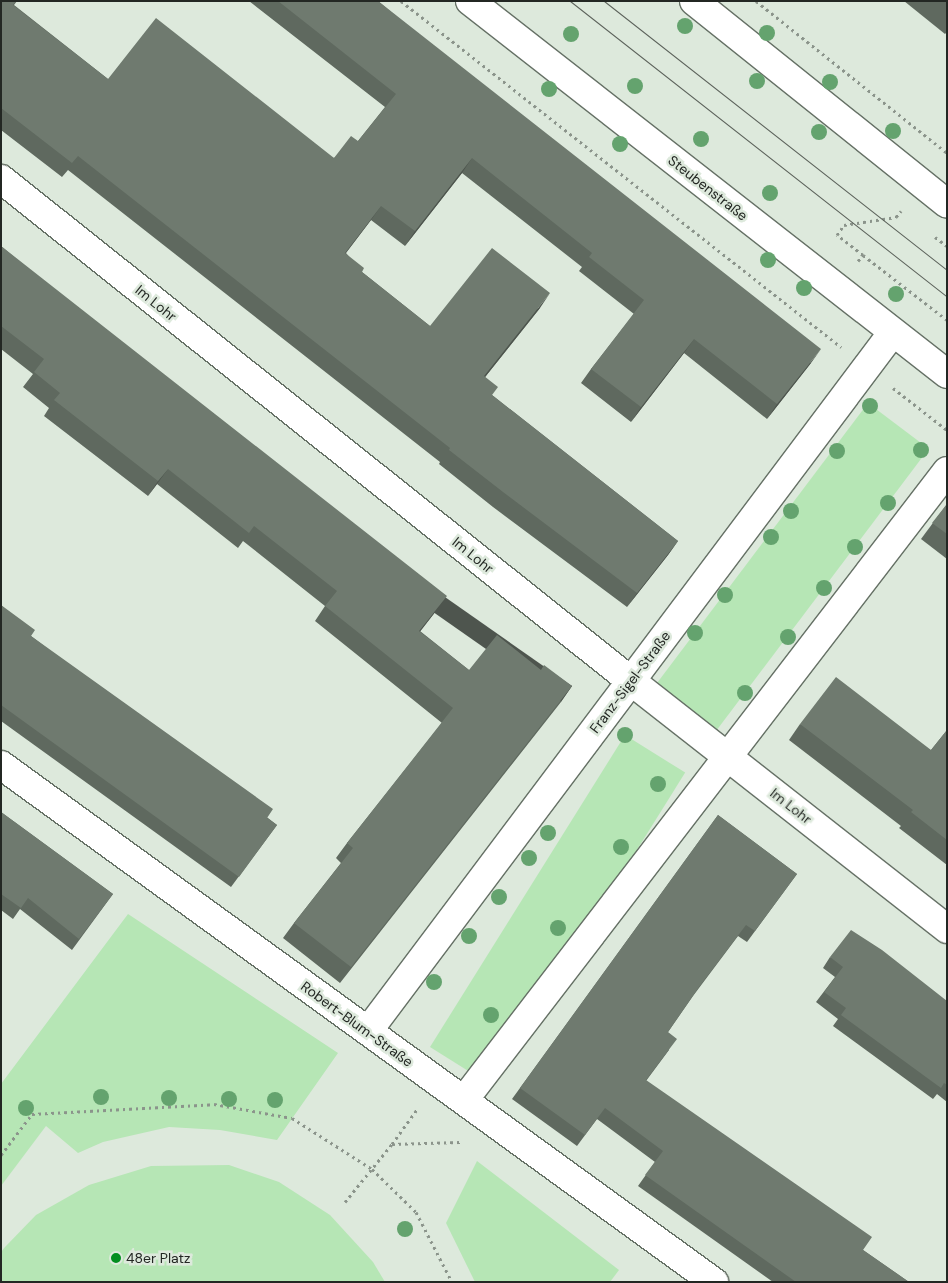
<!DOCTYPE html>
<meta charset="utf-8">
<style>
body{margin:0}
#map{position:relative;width:948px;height:1283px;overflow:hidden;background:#dde9dc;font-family:"DM Sans",sans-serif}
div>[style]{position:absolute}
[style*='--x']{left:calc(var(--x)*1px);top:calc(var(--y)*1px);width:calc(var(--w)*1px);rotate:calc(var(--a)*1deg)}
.green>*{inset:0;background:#b6e6b5;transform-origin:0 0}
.path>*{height:3px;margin-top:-1.5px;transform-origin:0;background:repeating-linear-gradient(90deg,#8b948b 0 2.5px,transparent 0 6.5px)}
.roads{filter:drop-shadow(1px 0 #667166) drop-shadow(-1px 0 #667166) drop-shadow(0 1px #667166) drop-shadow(0 -1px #667166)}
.minor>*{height:28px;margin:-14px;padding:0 14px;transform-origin:14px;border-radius:14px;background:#fff}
.tertiary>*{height:28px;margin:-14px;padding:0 14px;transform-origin:14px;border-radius:14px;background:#fff}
.tram>*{height:1px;margin:-0.5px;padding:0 0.5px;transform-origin:0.5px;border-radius:0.5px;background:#5c625b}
.trees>*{width:16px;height:16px;margin:-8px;border-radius:50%;background:#64a36e}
.wall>*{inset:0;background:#5f695f}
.shaded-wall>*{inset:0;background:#4e554e;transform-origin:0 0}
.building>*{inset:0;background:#6f7a6f}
.dots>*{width:14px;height:14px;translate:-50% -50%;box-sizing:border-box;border:2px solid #dde9dc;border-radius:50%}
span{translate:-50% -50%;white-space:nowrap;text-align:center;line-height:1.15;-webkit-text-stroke:5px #dde9dc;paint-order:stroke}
.street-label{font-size:14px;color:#232723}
.poi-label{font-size:14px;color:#232723}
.left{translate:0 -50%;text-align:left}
.frame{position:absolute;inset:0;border:2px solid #232723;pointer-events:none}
</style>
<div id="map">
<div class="green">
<div style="left:868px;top:403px;width:76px;height:353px;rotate:37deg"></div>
<div style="left:625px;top:735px;width:71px;height:368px;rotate:32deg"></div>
<div style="clip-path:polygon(128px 914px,338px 1053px,277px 1140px,220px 1130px,169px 1127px,103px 1142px,78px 1153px,46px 1126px,1px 1186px,1px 1084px)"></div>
<div style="clip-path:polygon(477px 1161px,619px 1270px,610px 1282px,475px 1282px,446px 1223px)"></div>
<div style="clip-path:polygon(229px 1165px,279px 1182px,330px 1215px,373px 1262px,385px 1282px,1px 1282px,1px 1252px,5px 1247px,36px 1215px,89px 1185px,151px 1166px)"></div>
</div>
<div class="path">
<div style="--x:401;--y:1;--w:560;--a:38.18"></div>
<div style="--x:756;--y:1;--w:244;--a:38.5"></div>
<div style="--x:935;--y:237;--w:15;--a:37"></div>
<div style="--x:863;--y:255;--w:106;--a:37.7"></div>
<div style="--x:858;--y:261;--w:8;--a:-50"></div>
<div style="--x:863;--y:255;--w:33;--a:-142"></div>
<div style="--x:837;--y:235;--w:12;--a:-55"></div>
<div style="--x:844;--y:225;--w:53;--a:-8.7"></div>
<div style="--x:896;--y:217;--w:8;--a:-50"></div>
<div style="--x:893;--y:388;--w:68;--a:37.9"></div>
<div style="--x:392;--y:1144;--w:44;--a:-54.2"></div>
<div style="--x:1;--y:1155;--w:51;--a:-52.9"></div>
<div style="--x:32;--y:1114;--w:182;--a:-3.1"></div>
<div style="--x:214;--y:1104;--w:79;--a:10.2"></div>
<div style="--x:292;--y:1118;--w:95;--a:32.5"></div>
<div style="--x:372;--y:1169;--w:62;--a:44.3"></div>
<div style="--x:416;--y:1212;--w:79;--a:62.8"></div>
<div style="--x:345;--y:1202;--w:75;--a:-51"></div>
<div style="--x:392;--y:1144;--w:68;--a:-1.7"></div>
</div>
<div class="roads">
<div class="minor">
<div style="--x:1;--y:179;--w:806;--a:38.55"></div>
<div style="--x:631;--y:681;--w:402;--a:38.1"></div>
<div style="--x:1;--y:765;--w:881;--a:35.95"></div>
<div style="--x:368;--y:1031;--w:874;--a:-53.09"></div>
<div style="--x:464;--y:1100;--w:793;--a:-52.48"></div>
</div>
<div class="tertiary">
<div style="--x:470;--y:1;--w:606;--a:38.02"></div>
<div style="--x:694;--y:1;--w:324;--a:38.7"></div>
</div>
</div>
<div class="tram">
<div style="--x:570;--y:1;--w:479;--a:38.1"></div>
<div style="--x:604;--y:1;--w:436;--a:38.1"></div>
</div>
<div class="trees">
<div style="left:685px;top:26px"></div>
<div style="left:767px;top:33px"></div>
<div style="left:571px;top:34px"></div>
<div style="left:757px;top:81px"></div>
<div style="left:830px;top:82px"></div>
<div style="left:635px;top:86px"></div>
<div style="left:549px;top:89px"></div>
<div style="left:893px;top:131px"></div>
<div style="left:819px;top:132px"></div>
<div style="left:701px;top:139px"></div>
<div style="left:620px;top:144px"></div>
<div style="left:770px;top:193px"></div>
<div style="left:768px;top:260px"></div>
<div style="left:804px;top:288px"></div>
<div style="left:896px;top:294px"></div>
<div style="left:870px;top:406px"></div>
<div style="left:921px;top:450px"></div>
<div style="left:837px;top:451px"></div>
<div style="left:888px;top:503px"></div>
<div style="left:791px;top:511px"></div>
<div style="left:771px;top:537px"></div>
<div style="left:855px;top:547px"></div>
<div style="left:824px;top:588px"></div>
<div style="left:725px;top:595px"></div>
<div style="left:695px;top:633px"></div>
<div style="left:788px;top:637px"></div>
<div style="left:745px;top:693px"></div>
<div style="left:625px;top:735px"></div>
<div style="left:658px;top:784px"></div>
<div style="left:548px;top:833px"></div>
<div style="left:621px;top:847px"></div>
<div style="left:529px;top:858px"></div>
<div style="left:499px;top:897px"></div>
<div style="left:558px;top:928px"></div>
<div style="left:469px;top:936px"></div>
<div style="left:434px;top:982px"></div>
<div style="left:491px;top:1015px"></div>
<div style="left:101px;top:1097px"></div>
<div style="left:169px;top:1098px"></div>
<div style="left:229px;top:1099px"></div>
<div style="left:275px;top:1100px"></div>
<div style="left:26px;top:1108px"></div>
<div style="left:405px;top:1229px"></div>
</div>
<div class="wall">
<div style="clip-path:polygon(1px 1px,17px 1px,14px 5px,108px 79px,334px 158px,358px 141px,385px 107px,249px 1px,378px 1px,811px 363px,767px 419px,684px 353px,631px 422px,581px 383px,591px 369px,634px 314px,579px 271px,582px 267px,462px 173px,405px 246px,371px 220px,346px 253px,362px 272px,430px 326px,540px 308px,485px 377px,492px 395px,678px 541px,668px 555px,627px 607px,493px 507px,439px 464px,440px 462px,68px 170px,62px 177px,1px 130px)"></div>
<div style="clip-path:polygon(904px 1px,947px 1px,947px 32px,945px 34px)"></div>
<div style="clip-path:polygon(1px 246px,436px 611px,420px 631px,469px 670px,541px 670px,572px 686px,561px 702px,340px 983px,283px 938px,294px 923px,341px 863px,336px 858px,347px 843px,442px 723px,315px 621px,325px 606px,243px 541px,238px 548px,157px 484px,148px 496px,44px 416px,49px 408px,23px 387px,33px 374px,1px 349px)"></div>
<div style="clip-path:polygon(947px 504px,947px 559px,921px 539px)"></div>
<div style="clip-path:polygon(1px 605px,31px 636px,277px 825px,231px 887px,1px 721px)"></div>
<div style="clip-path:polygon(800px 724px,931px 750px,947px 730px,947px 865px,899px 828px,901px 826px,789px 740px)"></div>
<div style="clip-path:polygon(1px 812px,113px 894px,72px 950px,20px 909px,13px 919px,1px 910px)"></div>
<div style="clip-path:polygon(718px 815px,797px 874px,747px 942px,738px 936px,693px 996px,668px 1032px,669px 1050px,646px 1081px,863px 1250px,909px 1282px,773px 1282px,638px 1186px,655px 1162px,597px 1119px,577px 1146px,512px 1099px)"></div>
<div style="clip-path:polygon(830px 957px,947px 1001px,947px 1102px,937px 1094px,933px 1099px,833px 1026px,838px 1019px,816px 1002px,835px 977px,823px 968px)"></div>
</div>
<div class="shaded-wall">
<div style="clip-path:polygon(472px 158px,462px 173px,405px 246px,415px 231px)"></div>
<div style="clip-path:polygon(381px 206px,371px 220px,335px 267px,345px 253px)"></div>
<div style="clip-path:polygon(550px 293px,540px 308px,474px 391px,484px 376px)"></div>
<div style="clip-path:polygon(694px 339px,684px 353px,631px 422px,641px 407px)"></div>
<div style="clip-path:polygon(821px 349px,811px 363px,767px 419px,777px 404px)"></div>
<div style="clip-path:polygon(168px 469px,157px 484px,148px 496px,158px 481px)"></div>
<div style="clip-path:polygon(678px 541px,668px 555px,627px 607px,637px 593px)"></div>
<div style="clip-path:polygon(447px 596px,436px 611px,409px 646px,419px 631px)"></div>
<div style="left:572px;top:686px;width:19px;height:357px;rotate:125deg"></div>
</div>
<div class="building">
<div style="clip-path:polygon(1px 1px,16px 1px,13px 5px,108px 79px,156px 18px,334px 158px,351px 136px,358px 141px,396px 94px,278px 1px,378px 1px,821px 349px,777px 404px,694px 339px,641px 407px,591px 369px,644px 300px,589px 257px,592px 253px,472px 158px,415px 231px,381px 206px,345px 253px,364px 268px,362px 272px,430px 326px,492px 248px,550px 293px,484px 376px,498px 387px,492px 395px,678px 541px,637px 593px,503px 492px,449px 450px,450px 448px,78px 156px,72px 163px,1px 108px)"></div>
<div style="clip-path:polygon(1px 246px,447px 596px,419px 631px,469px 670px,497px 635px,541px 670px,544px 665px,572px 686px,351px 967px,294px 923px,353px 848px,347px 843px,453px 708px,325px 606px,337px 591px,254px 526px,249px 533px,168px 469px,158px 481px,54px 400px,60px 393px,34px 372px,44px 359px,1px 326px)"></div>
<div style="clip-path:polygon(947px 504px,947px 534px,932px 523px)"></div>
<div style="clip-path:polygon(1px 605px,35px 630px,31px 636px,273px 809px,267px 818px,277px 825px,239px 877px,1px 705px)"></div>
<div style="clip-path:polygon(836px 677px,931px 750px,947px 730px,947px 840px,911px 812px,913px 810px,800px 724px)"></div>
<div style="clip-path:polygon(1px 812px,113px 894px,79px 939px,28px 898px,21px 908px,1px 894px)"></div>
<div style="clip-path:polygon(718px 815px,797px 874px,755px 931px,746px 925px,699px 987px,668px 1032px,677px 1039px,646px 1080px,872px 1237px,863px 1250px,909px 1282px,796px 1282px,645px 1175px,663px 1151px,605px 1108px,585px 1135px,520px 1088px)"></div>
<div style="clip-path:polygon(851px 930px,882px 950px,947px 1001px,947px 1085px,944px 1083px,941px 1088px,841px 1015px,846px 1008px,824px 992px,843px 967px,830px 957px)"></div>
</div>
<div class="dots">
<div style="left:116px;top:1258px;background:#028e1f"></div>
</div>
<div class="street-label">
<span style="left:708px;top:188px;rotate:38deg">Steubenstraße</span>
<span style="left:156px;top:303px;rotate:39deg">Im Lohr</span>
<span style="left:473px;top:555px;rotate:39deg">Im Lohr</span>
<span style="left:630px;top:682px;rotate:-53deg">Franz-Sigel-Straße</span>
<span style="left:791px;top:806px;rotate:38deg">Im Lohr</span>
<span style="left:357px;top:1024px;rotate:36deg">Robert-Blum-Straße</span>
</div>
<div class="poi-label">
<span class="left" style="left:126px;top:1258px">48er Platz</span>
</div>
<div class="frame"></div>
</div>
